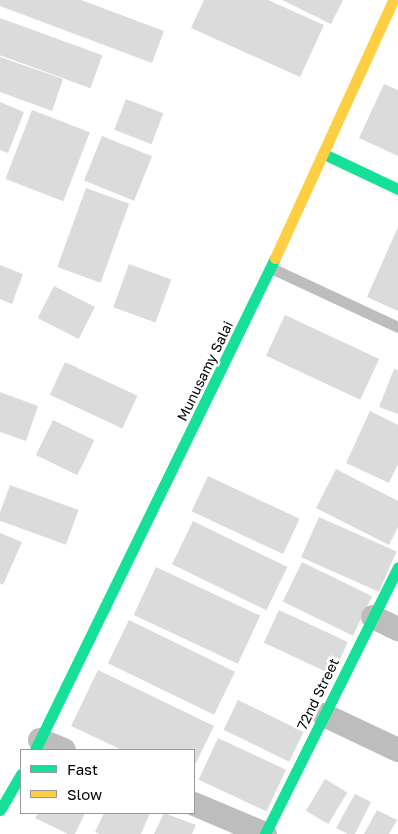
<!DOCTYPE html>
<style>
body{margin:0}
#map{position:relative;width:398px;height:834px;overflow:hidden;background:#fff;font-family:"Golos Text",sans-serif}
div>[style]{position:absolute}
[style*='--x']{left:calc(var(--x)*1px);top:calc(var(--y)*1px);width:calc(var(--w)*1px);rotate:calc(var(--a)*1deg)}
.building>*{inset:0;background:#dbdbdb;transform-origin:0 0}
.lane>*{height:11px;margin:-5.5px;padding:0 5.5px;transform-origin:5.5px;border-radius:5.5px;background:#bdbdbd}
.street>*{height:24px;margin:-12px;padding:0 12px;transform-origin:12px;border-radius:12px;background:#bdbdbd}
.fast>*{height:11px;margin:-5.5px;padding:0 5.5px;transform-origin:5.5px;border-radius:5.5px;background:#16e098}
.slow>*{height:11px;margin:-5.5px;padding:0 5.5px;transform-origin:5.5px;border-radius:5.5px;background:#ffcf43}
span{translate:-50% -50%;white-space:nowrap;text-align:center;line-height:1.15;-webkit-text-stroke:5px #fff;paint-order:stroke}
.street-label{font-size:14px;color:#000}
.legend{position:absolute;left:20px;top:749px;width:175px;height:65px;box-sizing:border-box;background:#fff;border:1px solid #999;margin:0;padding:6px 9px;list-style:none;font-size:15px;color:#000}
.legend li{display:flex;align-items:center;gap:10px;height:25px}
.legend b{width:25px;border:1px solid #999}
</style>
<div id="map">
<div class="building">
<div style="clip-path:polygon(0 0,81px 0,164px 31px,152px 63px,0 6px)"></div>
<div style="clip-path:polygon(204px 0,268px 0,324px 25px,300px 77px,191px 28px)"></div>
<div style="clip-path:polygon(282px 0,343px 0,331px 24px)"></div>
<div style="left:0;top:18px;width:109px;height:35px;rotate:20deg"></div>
<div style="clip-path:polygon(0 57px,63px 79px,52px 111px,0 92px)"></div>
<div style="clip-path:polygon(384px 84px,398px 90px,398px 156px,359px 138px)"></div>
<div style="left:126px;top:99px;width:40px;height:33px;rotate:21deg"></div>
<div style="clip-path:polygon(0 102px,24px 112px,8px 153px,0 150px)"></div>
<div style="left:32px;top:110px;width:62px;height:74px;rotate:21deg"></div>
<div style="left:102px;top:136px;width:54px;height:48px;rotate:22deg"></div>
<div style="left:86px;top:188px;width:46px;height:84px;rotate:20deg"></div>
<div style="clip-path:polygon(398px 227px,398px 311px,367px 297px)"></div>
<div style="left:129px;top:264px;width:45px;height:46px;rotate:20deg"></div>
<div style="clip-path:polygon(0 265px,23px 274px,12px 304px,0 299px)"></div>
<div style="left:54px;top:286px;width:46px;height:36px;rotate:27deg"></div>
<div style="left:285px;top:315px;width:104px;height:45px;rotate:25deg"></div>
<div style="left:65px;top:362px;width:80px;height:36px;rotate:25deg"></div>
<div style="clip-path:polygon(394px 369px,398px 370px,398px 414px,379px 407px)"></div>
<div style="clip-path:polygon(0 392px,38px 406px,26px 441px,0 432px)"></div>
<div style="clip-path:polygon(370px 411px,398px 425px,398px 464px,389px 483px,346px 463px)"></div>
<div style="left:53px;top:420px;width:46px;height:39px;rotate:26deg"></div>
<div style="clip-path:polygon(336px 469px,398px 501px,398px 527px,389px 545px,316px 508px)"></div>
<div style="left:208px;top:476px;width:101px;height:39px;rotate:25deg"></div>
<div style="left:10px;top:485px;width:73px;height:37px;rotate:20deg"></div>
<div style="left:319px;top:517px;width:85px;height:44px;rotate:24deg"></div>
<div style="left:193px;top:521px;width:105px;height:48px;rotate:26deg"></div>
<div style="clip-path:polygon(0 533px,22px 542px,3px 585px,0 583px)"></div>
<div style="left:302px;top:562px;width:78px;height:44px;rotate:26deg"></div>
<div style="left:156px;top:567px;width:115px;height:53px;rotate:25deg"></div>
<div style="left:279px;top:610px;width:76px;height:36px;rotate:25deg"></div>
<div style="left:129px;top:620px;width:118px;height:48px;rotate:26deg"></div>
<div style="clip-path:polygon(98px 670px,214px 726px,194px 767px,194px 750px,122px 750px,71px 726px)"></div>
<div style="left:238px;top:700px;width:73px;height:33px;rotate:26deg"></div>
<div style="left:218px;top:738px;width:75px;height:46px;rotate:25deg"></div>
<div style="left:325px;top:779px;width:26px;height:37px;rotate:31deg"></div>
<div style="clip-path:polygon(355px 794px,371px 802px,355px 834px,348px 834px,336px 828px)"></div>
<div style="clip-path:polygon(377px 810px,397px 820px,389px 834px,364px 834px)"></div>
<div style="clip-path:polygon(38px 813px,85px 813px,75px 834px,68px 834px,35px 818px)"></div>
<div style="clip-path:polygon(104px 813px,150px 813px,141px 834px,100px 834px,95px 832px)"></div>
<div style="clip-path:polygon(164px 813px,196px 825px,192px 834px,154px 834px)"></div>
</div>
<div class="lane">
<div style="--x:271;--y:268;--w:140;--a:24.9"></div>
</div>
<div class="street">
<div style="--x:373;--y:617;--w:28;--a:26"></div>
<div style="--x:324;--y:715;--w:82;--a:25.3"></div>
<div style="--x:40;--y:740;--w:26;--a:23"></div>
<div style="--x:194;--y:804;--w:77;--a:22.9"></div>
</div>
<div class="fast">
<div style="--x:324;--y:154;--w:82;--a:25.3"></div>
<div style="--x:35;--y:750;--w:547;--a:-64"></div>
<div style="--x:0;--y:810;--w:42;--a:-59.7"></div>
<div style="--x:265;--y:834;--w:298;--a:-63.5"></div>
</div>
<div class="slow">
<div style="--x:275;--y:258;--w:284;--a:-65.4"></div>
</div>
<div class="street-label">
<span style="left:205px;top:371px;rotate:-64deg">Munusamy Salai</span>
<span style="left:318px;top:694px;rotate:-64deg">72nd Street</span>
</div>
<ul class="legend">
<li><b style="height:6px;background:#16e098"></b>Fast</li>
<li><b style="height:6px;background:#ffcf43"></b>Slow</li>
</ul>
</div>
